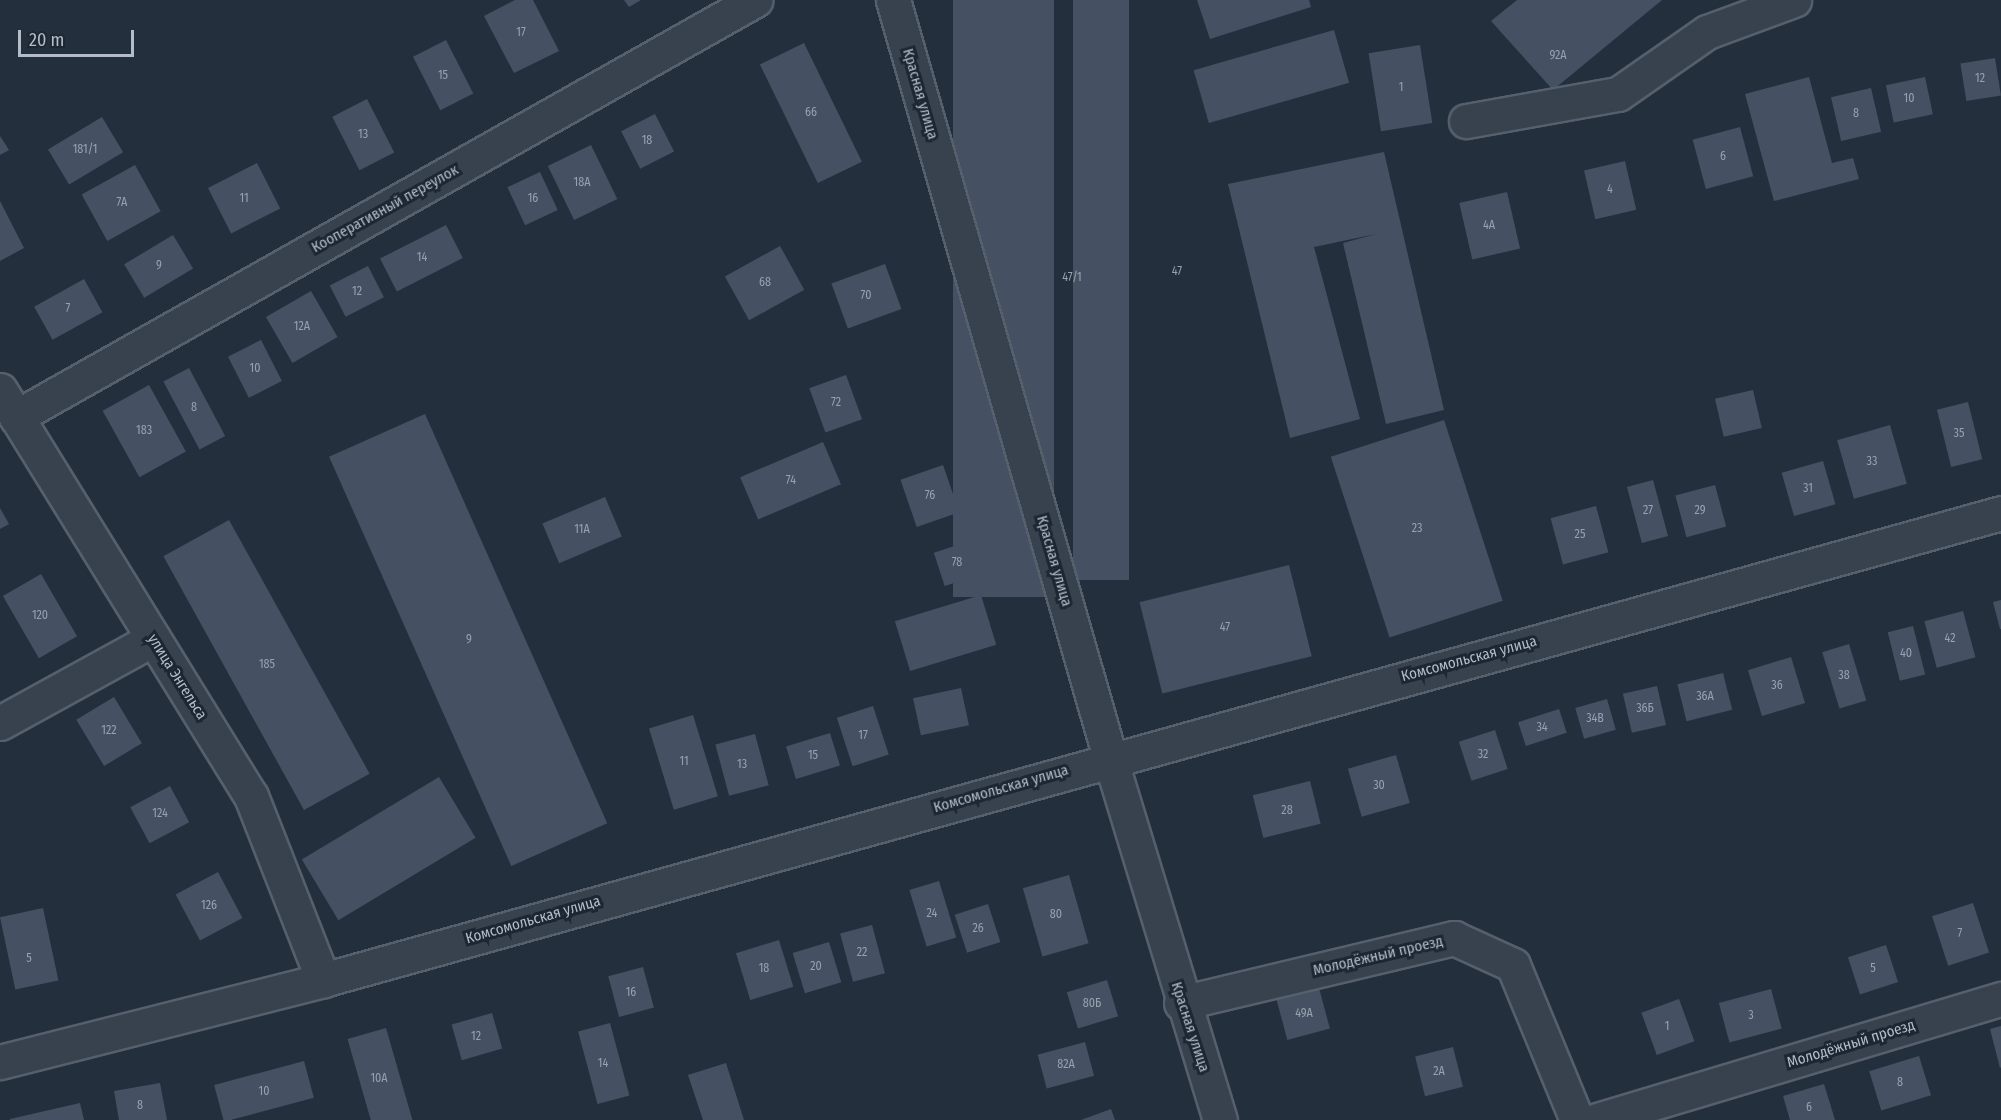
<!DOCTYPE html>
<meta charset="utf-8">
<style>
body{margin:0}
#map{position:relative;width:2001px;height:1120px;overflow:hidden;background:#242f3e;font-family:"Fira Sans Condensed",sans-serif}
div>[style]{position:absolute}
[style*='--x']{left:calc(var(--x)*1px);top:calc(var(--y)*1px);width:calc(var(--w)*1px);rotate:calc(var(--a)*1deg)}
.building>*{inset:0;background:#455162;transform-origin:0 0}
.roads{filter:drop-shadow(2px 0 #565f6c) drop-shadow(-2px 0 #565f6c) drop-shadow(0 2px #565f6c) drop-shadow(0 -2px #565f6c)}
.minor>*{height:33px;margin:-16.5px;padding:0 16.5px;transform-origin:16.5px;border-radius:16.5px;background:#38414e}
span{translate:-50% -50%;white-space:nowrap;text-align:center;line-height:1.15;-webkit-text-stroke:6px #1d2633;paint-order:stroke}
.number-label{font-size:12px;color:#98a1af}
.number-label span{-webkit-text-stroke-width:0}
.street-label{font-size:15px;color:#b4bcc9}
.scale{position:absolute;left:18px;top:30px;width:116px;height:27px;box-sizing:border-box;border:3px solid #b4bcc9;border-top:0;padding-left:8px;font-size:18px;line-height:21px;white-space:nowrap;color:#b4bcc9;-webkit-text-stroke:4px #1d2633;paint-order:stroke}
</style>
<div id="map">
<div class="building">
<div style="clip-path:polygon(515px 0,533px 0,559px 51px,514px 73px,484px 16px)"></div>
<div style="clip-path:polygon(624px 0,641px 0,629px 7px)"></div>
<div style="left:953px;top:0;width:101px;height:597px"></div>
<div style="left:1073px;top:0;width:56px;height:580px"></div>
<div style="clip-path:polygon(1197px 0,1309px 0,1311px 7px,1210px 39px)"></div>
<div style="clip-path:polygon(1517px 0,1662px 0,1553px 90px,1491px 21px)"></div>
<div style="left:1334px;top:30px;width:55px;height:146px;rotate:74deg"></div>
<div style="left:446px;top:40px;width:60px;height:37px;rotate:63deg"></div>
<div style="left:804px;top:43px;width:132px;height:49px;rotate:64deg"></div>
<div style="left:1420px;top:45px;width:79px;height:52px;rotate:81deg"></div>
<div style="left:1995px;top:58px;width:38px;height:35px;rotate:81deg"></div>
<div style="clip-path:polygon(1809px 77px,1832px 163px,1853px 158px,1859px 179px,1774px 201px,1745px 94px)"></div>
<div style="left:1925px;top:77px;width:38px;height:40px;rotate:78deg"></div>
<div style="left:1871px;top:88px;width:45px;height:41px;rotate:77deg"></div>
<div style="left:367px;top:99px;width:60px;height:39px;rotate:63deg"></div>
<div style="left:655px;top:114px;width:42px;height:38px;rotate:63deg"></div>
<div style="left:102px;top:117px;width:41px;height:63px;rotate:59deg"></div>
<div style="left:1740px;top:127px;width:51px;height:49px;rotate:75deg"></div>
<div style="clip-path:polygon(0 136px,9px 150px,0 155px)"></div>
<div style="left:591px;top:145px;width:60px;height:48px;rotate:64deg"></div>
<div style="clip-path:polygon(1384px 152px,1444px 410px,1386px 424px,1343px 243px,1376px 234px,1314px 247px,1360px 419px,1290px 438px,1228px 184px)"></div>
<div style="left:1625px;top:161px;width:50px;height:42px;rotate:77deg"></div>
<div style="left:257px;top:163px;width:51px;height:55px;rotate:63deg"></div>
<div style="left:135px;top:165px;width:53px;height:61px;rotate:61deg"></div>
<div style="left:540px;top:172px;width:42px;height:36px;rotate:65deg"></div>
<div style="left:1507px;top:192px;width:58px;height:49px;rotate:77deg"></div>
<div style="clip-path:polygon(0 201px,24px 248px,0 261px)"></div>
<div style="left:446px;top:225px;width:37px;height:74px;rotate:63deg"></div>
<div style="left:173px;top:235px;width:39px;height:57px;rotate:59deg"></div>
<div style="left:780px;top:246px;width:50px;height:63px;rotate:61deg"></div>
<div style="left:885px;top:264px;width:48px;height:57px;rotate:70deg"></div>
<div style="left:368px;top:266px;width:35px;height:43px;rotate:63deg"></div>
<div style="left:84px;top:279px;width:38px;height:57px;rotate:61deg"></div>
<div style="left:311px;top:291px;width:53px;height:52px;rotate:60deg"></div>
<div style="left:261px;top:340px;width:46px;height:37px;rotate:63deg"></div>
<div style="left:189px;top:368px;width:77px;height:29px;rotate:62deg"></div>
<div style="left:846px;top:375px;width:47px;height:39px;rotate:70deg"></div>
<div style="left:149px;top:385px;width:76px;height:53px;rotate:61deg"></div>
<div style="left:1753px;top:390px;width:39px;height:39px;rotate:77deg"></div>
<div style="left:1968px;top:402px;width:59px;height:32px;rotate:76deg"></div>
<div style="left:425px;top:414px;width:448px;height:105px;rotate:66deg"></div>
<div style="left:1444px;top:420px;width:190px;height:119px;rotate:72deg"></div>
<div style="left:1890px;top:425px;width:61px;height:55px;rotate:74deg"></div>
<div style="left:823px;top:442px;width:46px;height:90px;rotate:67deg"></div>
<div style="left:1823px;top:461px;width:45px;height:43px;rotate:74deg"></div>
<div style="left:943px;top:465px;width:50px;height:45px;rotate:71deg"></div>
<div style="left:1653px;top:480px;width:58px;height:27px;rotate:75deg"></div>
<div style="left:1715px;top:485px;width:43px;height:41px;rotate:75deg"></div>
<div style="left:605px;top:497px;width:43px;height:68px;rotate:67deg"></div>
<div style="left:1596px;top:506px;width:48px;height:47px;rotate:75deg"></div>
<div style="clip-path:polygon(0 508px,9px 524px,0 529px)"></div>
<div style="left:229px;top:520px;width:290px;height:75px;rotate:61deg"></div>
<div style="left:970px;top:541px;width:35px;height:38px;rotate:72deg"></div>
<div style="left:1289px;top:565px;width:94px;height:154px;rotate:76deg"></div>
<div style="left:41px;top:574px;width:72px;height:44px;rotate:60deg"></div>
<div style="left:981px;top:595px;width:52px;height:90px;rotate:73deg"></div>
<div style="clip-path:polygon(2001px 600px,2001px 629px,2000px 629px,1993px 602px)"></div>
<div style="left:1963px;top:611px;width:48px;height:40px;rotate:75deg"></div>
<div style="left:1913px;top:626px;width:50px;height:26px;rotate:76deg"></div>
<div style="left:1849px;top:644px;width:59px;height:28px;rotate:73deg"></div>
<div style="left:1791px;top:657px;width:48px;height:45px;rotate:73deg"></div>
<div style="left:1723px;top:673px;width:38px;height:47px;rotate:76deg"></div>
<div style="left:1657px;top:686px;width:40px;height:35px;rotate:77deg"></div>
<div style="left:961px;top:688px;width:38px;height:49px;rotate:78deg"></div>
<div style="left:114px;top:697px;width:54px;height:44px;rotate:59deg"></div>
<div style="left:1607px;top:699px;width:32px;height:33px;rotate:74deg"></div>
<div style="left:873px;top:706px;width:51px;height:38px;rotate:72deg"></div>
<div style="left:1559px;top:709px;width:25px;height:43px;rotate:72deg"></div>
<div style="left:693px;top:715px;width:85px;height:46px;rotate:73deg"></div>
<div style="left:1495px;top:730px;width:41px;height:38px;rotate:72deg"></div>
<div style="left:830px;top:733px;width:34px;height:46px;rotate:73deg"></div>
<div style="left:755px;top:734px;width:53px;height:41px;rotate:75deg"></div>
<div style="left:1396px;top:755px;width:50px;height:50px;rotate:74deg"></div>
<div style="left:439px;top:777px;width:71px;height:160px;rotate:59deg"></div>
<div style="left:1310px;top:781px;width:44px;height:59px;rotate:76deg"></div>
<div style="left:170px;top:786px;width:41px;height:45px;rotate:62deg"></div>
<div style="left:218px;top:872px;width:52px;height:48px;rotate:62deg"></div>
<div style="left:1069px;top:875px;width:71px;height:48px;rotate:74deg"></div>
<div style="left:939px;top:881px;width:59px;height:31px;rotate:73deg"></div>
<div style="left:1973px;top:903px;width:52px;height:43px;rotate:72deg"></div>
<div style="left:988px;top:904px;width:40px;height:35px;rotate:72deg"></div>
<div style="left:43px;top:908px;width:74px;height:44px;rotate:78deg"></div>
<div style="left:872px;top:925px;width:50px;height:33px;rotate:75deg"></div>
<div style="left:779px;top:940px;width:49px;height:45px;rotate:73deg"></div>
<div style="left:829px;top:942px;width:42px;height:38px;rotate:73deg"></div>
<div style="left:1886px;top:945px;width:39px;height:40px;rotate:72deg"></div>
<div style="left:643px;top:967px;width:42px;height:36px;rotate:75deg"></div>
<div style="left:1107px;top:980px;width:38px;height:42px;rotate:73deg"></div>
<div style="left:1319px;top:988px;width:42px;height:44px;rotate:75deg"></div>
<div style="left:1771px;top:989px;width:41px;height:54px;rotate:75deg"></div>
<div style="left:1679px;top:999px;width:45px;height:40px;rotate:70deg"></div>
<div style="left:492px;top:1013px;width:37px;height:42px;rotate:74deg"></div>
<div style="left:610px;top:1023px;width:75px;height:33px;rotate:75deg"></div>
<div style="clip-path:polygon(2001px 1026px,2001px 1067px,2000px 1068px,1990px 1029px)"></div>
<div style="left:386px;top:1028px;width:96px;height:40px;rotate:74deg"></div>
<div style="left:1085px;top:1042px;width:35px;height:49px;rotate:75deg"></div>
<div style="left:1453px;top:1047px;width:41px;height:39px;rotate:76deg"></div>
<div style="left:1919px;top:1056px;width:41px;height:52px;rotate:73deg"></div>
<div style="left:304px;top:1061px;width:38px;height:93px;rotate:75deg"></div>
<div style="clip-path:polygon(726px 1063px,744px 1120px,703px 1120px,688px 1075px)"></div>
<div style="clip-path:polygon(160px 1083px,167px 1120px,119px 1120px,114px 1091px)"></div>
<div style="clip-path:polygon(1824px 1084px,1835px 1120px,1790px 1120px,1783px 1096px)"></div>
<div style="clip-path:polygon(80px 1103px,84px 1120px,10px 1120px,10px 1119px)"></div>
<div style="clip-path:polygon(1111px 1109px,1115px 1120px,1081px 1120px)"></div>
</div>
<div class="roads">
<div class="minor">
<div style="--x:893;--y:0;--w:788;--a:74.02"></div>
<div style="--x:1110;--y:758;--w:378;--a:73.1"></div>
<div style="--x:1466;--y:121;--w:154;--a:-10.1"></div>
<div style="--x:1618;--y:94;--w:108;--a:-34.9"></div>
<div style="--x:1707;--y:32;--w:93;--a:-20.2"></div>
<div style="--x:0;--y:390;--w:477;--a:58.3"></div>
<div style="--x:251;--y:796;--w:198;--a:68.6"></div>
<div style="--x:16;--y:417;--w:849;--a:-29.43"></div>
<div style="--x:0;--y:723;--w:175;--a:-28.8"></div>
<div style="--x:1181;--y:1003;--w:281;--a:-13.4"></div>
<div style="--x:1454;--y:938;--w:65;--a:24.6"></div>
<div style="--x:1513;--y:965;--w:168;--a:67.6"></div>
<div style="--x:0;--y:1062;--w:333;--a:-14.2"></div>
<div style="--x:323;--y:980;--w:1742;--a:-15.55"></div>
<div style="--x:1597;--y:1120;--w:422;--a:-16.7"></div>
</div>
</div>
<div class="number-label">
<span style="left:521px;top:33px">17</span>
<span style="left:1558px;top:56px">92А</span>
<span style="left:443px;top:76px">15</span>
<span style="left:1980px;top:79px">12</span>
<span style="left:1401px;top:88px">1</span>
<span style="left:1909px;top:99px">10</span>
<span style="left:811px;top:113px">66</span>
<span style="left:1856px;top:114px">8</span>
<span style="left:363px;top:135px">13</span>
<span style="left:647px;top:141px">18</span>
<span style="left:85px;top:150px">181/1</span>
<span style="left:1723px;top:157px">6</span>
<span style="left:582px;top:183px">18А</span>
<span style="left:1610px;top:190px">4</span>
<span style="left:244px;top:199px">11</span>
<span style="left:533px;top:199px">16</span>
<span style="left:122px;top:203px">7А</span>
<span style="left:1489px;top:226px">4А</span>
<span style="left:422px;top:258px">14</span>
<span style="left:159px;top:266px">9</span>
<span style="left:1177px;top:272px">47</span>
<span style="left:1072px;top:278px">47/1</span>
<span style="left:765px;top:283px">68</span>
<span style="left:357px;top:292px">12</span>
<span style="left:866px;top:296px">70</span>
<span style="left:68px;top:309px">7</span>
<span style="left:302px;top:327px">12А</span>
<span style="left:255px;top:369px">10</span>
<span style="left:836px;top:403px">72</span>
<span style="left:194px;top:408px">8</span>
<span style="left:144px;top:431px">183</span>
<span style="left:1959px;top:434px">35</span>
<span style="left:1872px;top:462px">33</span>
<span style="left:791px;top:481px">74</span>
<span style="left:1808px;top:489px">31</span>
<span style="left:930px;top:496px">76</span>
<span style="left:1648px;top:511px">27</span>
<span style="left:1700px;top:511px">29</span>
<span style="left:1417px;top:529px">23</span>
<span style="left:582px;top:530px">11А</span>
<span style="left:1580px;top:535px">25</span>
<span style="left:957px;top:563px">78</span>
<span style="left:40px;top:616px">120</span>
<span style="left:1225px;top:628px">47</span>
<span style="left:1950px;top:639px">42</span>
<span style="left:469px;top:640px">9</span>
<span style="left:1906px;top:654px">40</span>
<span style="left:267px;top:665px">185</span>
<span style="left:1844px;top:676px">38</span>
<span style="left:1777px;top:686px">36</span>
<span style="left:1705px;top:697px">36А</span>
<span style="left:1645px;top:709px">36Б</span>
<span style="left:1595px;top:719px">34В</span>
<span style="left:1542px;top:728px">34</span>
<span style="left:109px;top:731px">122</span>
<span style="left:863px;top:736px">17</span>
<span style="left:1483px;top:755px">32</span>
<span style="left:813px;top:756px">15</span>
<span style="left:684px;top:762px">11</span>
<span style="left:742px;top:765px">13</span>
<span style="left:1379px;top:786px">30</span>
<span style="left:1287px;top:811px">28</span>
<span style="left:160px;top:814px">124</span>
<span style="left:209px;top:906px">126</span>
<span style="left:932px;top:914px">24</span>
<span style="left:1056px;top:915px">80</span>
<span style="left:978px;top:929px">26</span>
<span style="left:1960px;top:934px">7</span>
<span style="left:862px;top:953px">22</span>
<span style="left:29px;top:959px">5</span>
<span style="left:816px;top:967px">20</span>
<span style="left:764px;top:969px">18</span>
<span style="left:1873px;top:969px">5</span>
<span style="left:631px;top:993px">16</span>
<span style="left:1092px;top:1004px">80Б</span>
<span style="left:1304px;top:1014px">49А</span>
<span style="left:1751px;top:1016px">3</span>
<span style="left:1667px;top:1027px">1</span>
<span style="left:476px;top:1037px">12</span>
<span style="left:603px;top:1064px">14</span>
<span style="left:1066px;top:1065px">82А</span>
<span style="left:1439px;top:1072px">2А</span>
<span style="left:379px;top:1079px">10А</span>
<span style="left:1900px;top:1083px">8</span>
<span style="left:264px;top:1092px">10</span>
<span style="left:140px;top:1106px">8</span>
<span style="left:1809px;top:1108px">6</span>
</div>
<div class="street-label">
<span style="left:920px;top:94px;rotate:74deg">Красная улица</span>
<span style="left:385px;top:209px;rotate:-29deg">Кооперативный переулок</span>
<span style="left:1054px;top:561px;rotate:74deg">Красная улица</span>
<span style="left:1469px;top:659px;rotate:-15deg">Комсомольская улица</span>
<span style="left:177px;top:677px;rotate:58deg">улица Энгельса</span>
<span style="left:1001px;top:789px;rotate:-16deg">Комсомольская улица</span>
<span style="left:533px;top:920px;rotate:-16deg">Комсомольская улица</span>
<span style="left:1378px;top:956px;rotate:-13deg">Молодёжный проезд</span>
<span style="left:1190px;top:1027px;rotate:72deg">Красная улица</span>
<span style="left:1851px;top:1044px;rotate:-17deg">Молодёжный проезд</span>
</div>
<div class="scale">20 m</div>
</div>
